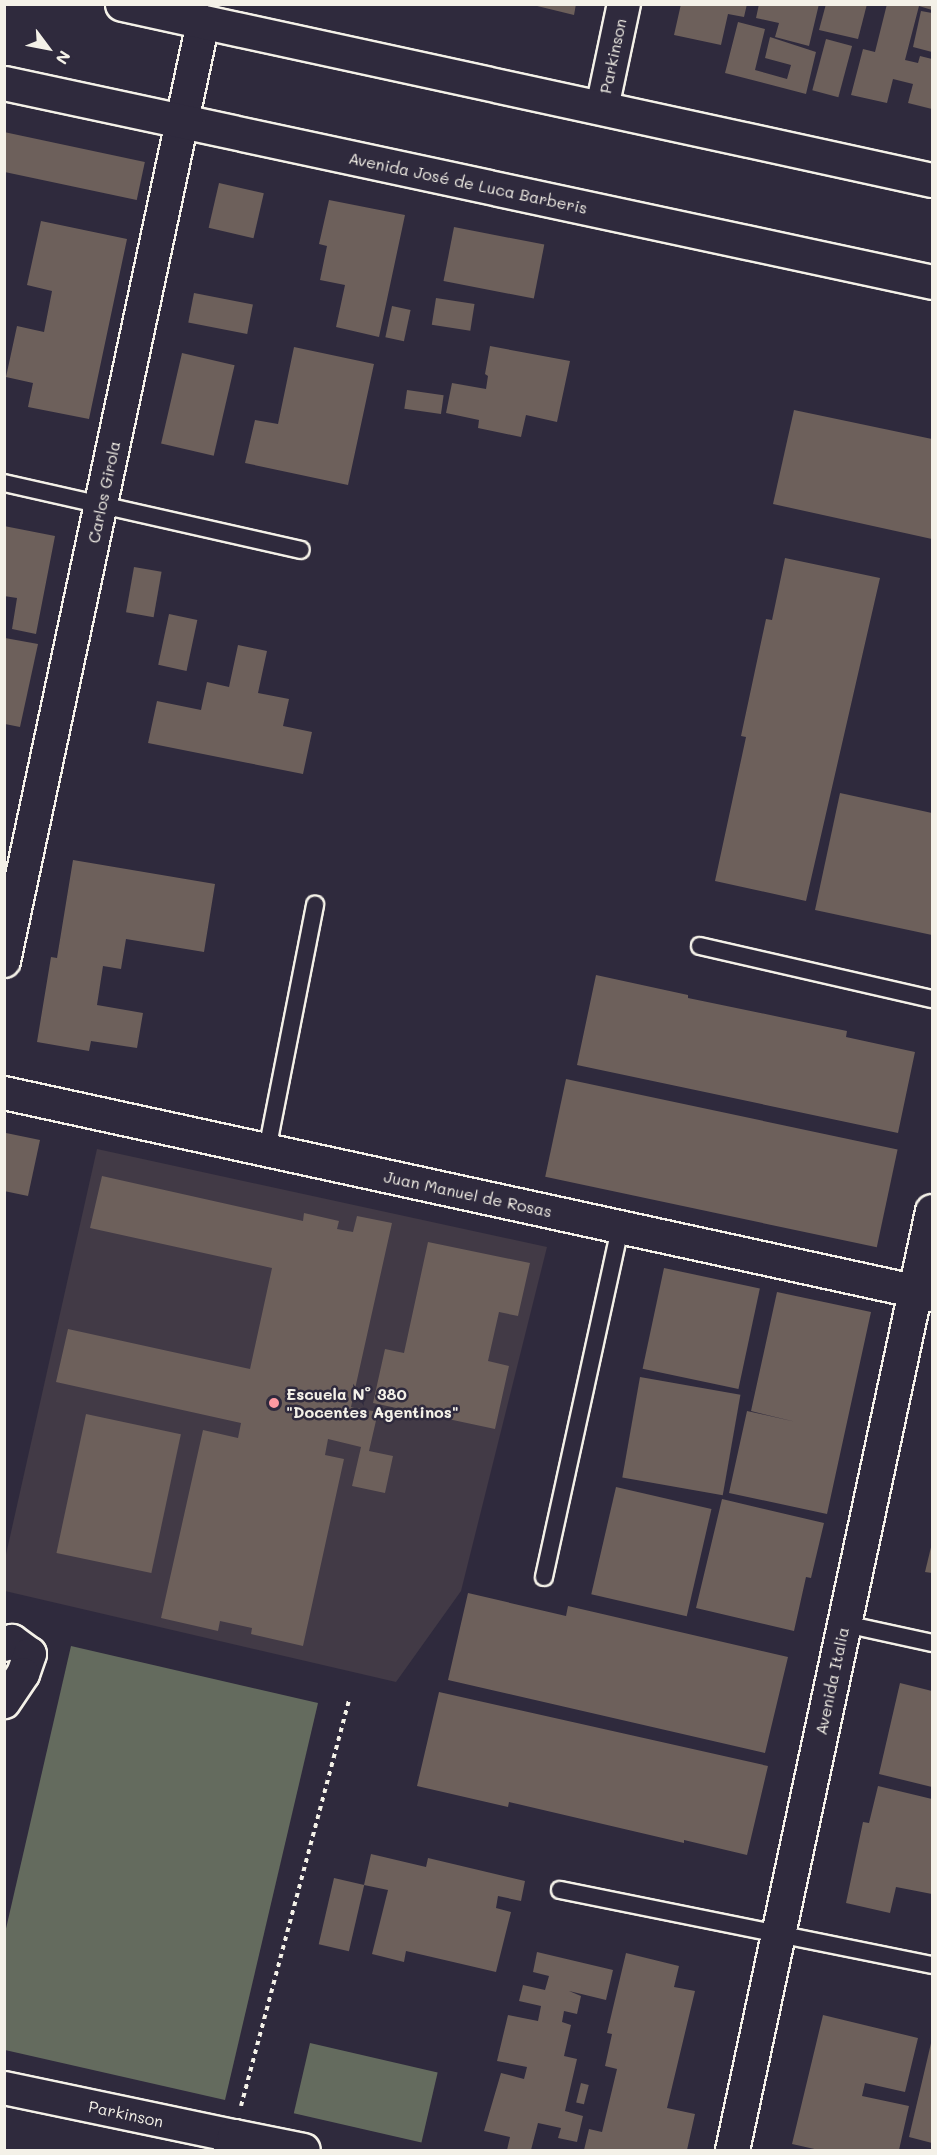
<!DOCTYPE html>
<meta charset="utf-8">
<style>
body{margin:0}
#map{position:relative;width:937px;height:2155px;overflow:hidden;background:#2f2a3d;font-family:Mali,sans-serif}
div>[style]{position:absolute}
[style*='--x']{left:calc(var(--x)*1px);top:calc(var(--y)*1px);width:calc(var(--w)*1px);rotate:calc(var(--a)*1deg)}
.built>*{inset:0;background:#423a46}
.green>*{inset:0;background:#646b5e;transform-origin:0 0}
.building>*{inset:0;background:#6d605b;transform-origin:0 0}
.path>*{height:4px;margin-top:-2px;transform-origin:0;background:repeating-linear-gradient(90deg,#f4f1e8 0 4.5px,transparent 0 9px)}
.roads{filter:drop-shadow(2px 0 #f4f1e8) drop-shadow(-2px 0 #f4f1e8) drop-shadow(0 2px #f4f1e8) drop-shadow(0 -2px #f4f1e8)}
.service>*{height:16px;margin:-8px;padding:0 8px;transform-origin:8px;border-radius:8px;background:#2f2a3d}
.minor>*{height:32px;margin:-16px;padding:0 16px;transform-origin:16px;border-radius:16px;background:#2f2a3d}
.secondary>*{height:33px;margin:-16.5px;padding:0 16.5px;transform-origin:16.5px;border-radius:16.5px;background:#2f2a3d}
.dots>*{width:16px;height:16px;translate:-50% -50%;box-sizing:border-box;border:3px solid #2f2a3d;border-radius:50%}
span{translate:-50% -50%;white-space:nowrap;text-align:center;line-height:1.15;-webkit-text-stroke:5px #2f2a3d;paint-order:stroke}
.street-label{font-size:16px;color:#f4f1e8}
.poi-label{font-size:16px;color:#f4f1e8;font-weight:700}
.left{translate:0 -50%;text-align:left}
.frame{position:absolute;inset:0;border:6px solid #f4f1e8;pointer-events:none}
.north{position:absolute;left:18px;top:18px;width:60px;height:60px;-webkit-text-stroke:4px #2f2a3d;paint-order:stroke;rotate:122deg;font-size:16px;font-weight:700;line-height:24px;text-align:center;color:#f4f1e8}
.north::after{content:'';display:block;margin:auto;width:21px;height:27px;background:#f4f1e8;clip-path:polygon(50% 0,100% 100%,50% 72%,0 100%)}
</style>
<div id="map">
<div class="built">
<div style="clip-path:polygon(97px 1149px,547px 1247px,461px 1591px,396px 1682px,5px 1591px,5px 1559px)"></div>
</div>
<div class="green">
<div style="clip-path:polygon(71px 1646px,318px 1703px,225px 2100px,5px 2050px,5px 1933px)"></div>
<div style="left:310px;top:2043px;width:131px;height:72px;rotate:13deg"></div>
</div>
<div class="building">
<div style="clip-path:polygon(529px 4px,576px 4px,574px 15px)"></div>
<div style="clip-path:polygon(681px 4px,747px 4px,744px 17px,728px 14px,721px 45px,674px 35px)"></div>
<div style="clip-path:polygon(759px 4px,819px 4px,809px 46px,775px 37px,779px 23px,756px 18px)"></div>
<div style="clip-path:polygon(826px 4px,867px 4px,858px 39px,819px 30px)"></div>
<div style="clip-path:polygon(887px 4px,932px 4px,932px 10px,919px 6px,905px 60px,918px 63px,920px 56px,932px 59px,932px 109px,908px 103px,913px 84px,893px 79px,887px 103px,851px 95px,863px 49px,875px 52px)"></div>
<div style="clip-path:polygon(921px 11px,932px 13px,932px 52px,913px 47px)"></div>
<div style="clip-path:polygon(738px 22px,765px 29px,755px 70px,787px 79px,791px 65px,765px 58px,770px 37px,816px 52px,806px 94px,725px 73px)"></div>
<div style="left:826px;top:39px;width:27px;height:53px;rotate:15deg"></div>
<div style="left:4px;top:132px;width:144px;height:39px;rotate:12deg"></div>
<div style="left:219px;top:183px;width:46px;height:46px;rotate:13deg"></div>
<div style="clip-path:polygon(329px 200px,405px 215px,379px 337px,336px 327px,345px 285px,320px 280px,327px 246px,319px 244px)"></div>
<div style="clip-path:polygon(41px 221px,127px 239px,89px 419px,28px 407px,33px 383px,6px 377px,17px 326px,44px 332px,52px 291px,27px 285px)"></div>
<div style="left:454px;top:227px;width:92px;height:55px;rotate:11deg"></div>
<div style="left:194px;top:293px;width:60px;height:30px;rotate:11deg"></div>
<div style="left:436px;top:298px;width:39px;height:27px;rotate:9deg"></div>
<div style="left:392px;top:306px;width:19px;height:32px;rotate:12deg"></div>
<div style="clip-path:polygon(490px 346px,570px 361px,557px 422px,526px 415px,521px 437px,478px 428px,479px 420px,446px 413px,452px 383px,486px 389px,488px 376px,485px 374px)"></div>
<div style="clip-path:polygon(294px 347px,374px 364px,348px 485px,245px 463px,255px 420px,278px 424px)"></div>
<div style="left:182px;top:353px;width:54px;height:93px;rotate:13deg"></div>
<div style="left:407px;top:390px;width:37px;height:19px;rotate:8deg"></div>
<div style="clip-path:polygon(794px 410px,932px 439px,932px 539px,773px 504px)"></div>
<div style="clip-path:polygon(4px 526px,55px 536px,36px 634px,12px 629px,17px 598px,4px 596px)"></div>
<div style="clip-path:polygon(785px 558px,880px 578px,806px 901px,715px 881px,746px 737px,741px 736px,766px 619px,772px 620px)"></div>
<div style="left:134px;top:567px;width:28px;height:46px;rotate:10deg"></div>
<div style="left:169px;top:614px;width:29px;height:52px;rotate:12deg"></div>
<div style="clip-path:polygon(5px 638px,38px 644px,20px 727px,5px 724px)"></div>
<div style="clip-path:polygon(238px 645px,267px 651px,258px 693px,289px 699px,283px 726px,312px 732px,303px 774px,148px 743px,157px 701px,201px 710px,207px 682px,229px 687px)"></div>
<div style="clip-path:polygon(840px 793px,932px 813px,932px 935px,815px 910px)"></div>
<div style="clip-path:polygon(73px 860px,215px 884px,204px 952px,126px 939px,121px 969px,103px 966px,97px 1005px,143px 1013px,137px 1048px,91px 1041px,89px 1051px,37px 1042px,51px 957px,57px 958px)"></div>
<div style="clip-path:polygon(596px 975px,688px 995px,688px 998px,847px 1031px,846px 1037px,915px 1052px,898px 1133px,577px 1065px)"></div>
<div style="left:566px;top:1079px;width:339px;height:100px;rotate:12deg"></div>
<div style="clip-path:polygon(6px 1133px,40px 1140px,28px 1196px,4px 1191px)"></div>
<div style="clip-path:polygon(102px 1176px,303px 1221px,304px 1213px,339px 1221px,337px 1229px,353px 1232px,357px 1216px,392px 1223px,351px 1407px,378px 1412px,369px 1451px,393px 1456px,385px 1493px,352px 1486px,361px 1447px,328px 1439px,325px 1455px,344px 1459px,303px 1646px,251px 1634px,252px 1628px,220px 1621px,218px 1631px,161px 1618px,203px 1430px,238px 1438px,241px 1423px,56px 1382px,68px 1329px,250px 1369px,272px 1268px,90px 1228px)"></div>
<div style="clip-path:polygon(428px 1242px,530px 1263px,518px 1316px,499px 1312px,488px 1361px,509px 1366px,495px 1429px,373px 1403px,385px 1349px,404px 1353px)"></div>
<div style="left:664px;top:1268px;width:98px;height:103px;rotate:12deg"></div>
<div style="clip-path:polygon(777px 1292px,871px 1312px,827px 1514px,729px 1493px,747px 1411px,796px 1422px,751px 1411px)"></div>
<div style="left:640px;top:1377px;width:102px;height:102px;rotate:10deg"></div>
<div style="left:86px;top:1414px;width:97px;height:142px;rotate:12deg"></div>
<div style="left:616px;top:1487px;width:98px;height:110px;rotate:13deg"></div>
<div style="clip-path:polygon(722px 1499px,824px 1523px,811px 1578px,806px 1577px,794px 1631px,696px 1608px)"></div>
<div style="clip-path:polygon(932px 1543px,932px 1573px,925px 1572px)"></div>
<div style="clip-path:polygon(468px 1593px,566px 1616px,568px 1606px,788px 1657px,765px 1753px,448px 1680px)"></div>
<div style="clip-path:polygon(900px 1683px,932px 1691px,932px 1787px,879px 1774px)"></div>
<div style="clip-path:polygon(439px 1692px,768px 1766px,747px 1855px,684px 1840px,684px 1843px,509px 1802px,508px 1807px,417px 1786px)"></div>
<div style="clip-path:polygon(878px 1786px,932px 1799px,932px 1894px,896px 1887px,890px 1913px,846px 1903px,863px 1822px,869px 1823px)"></div>
<div style="clip-path:polygon(371px 1854px,426px 1867px,428px 1858px,525px 1881px,521px 1901px,498px 1896px,496px 1908px,511px 1912px,496px 1972px,406px 1951px,404px 1962px,372px 1954px,388px 1890px,364px 1885px)"></div>
<div style="left:334px;top:1878px;width:31px;height:68px;rotate:13deg"></div>
<div style="clip-path:polygon(537px 1952px,613px 1970px,606px 2000px,569px 1991px,581px 1996px,577px 2014px,564px 2011px,562px 2022px,571px 2025px,564px 2056px,577px 2059px,565px 2111px,583px 2116px,577px 2142px,558px 2138px,561px 2128px,538px 2123px,531px 2150px,507px 2150px,510px 2137px,484px 2131px,501px 2073px,524px 2079px,527px 2067px,497px 2061px,508px 2015px,538px 2021px,541px 2006px,519px 2001px,523px 1985px,545px 1990px,549px 1976px,533px 1972px)"></div>
<div style="clip-path:polygon(626px 1953px,679px 1966px,674px 1987px,695px 1991px,667px 2108px,695px 2114px,687px 2150px,584px 2150px,589px 2129px,602px 2132px,617px 2069px,605px 2066px,612px 2034px,607px 2033px)"></div>
<div style="clip-path:polygon(823px 2015px,918px 2038px,905px 2092px,865px 2083px,862px 2096px,909px 2106px,899px 2150px,819px 2150px,792px 2144px)"></div>
<div style="clip-path:polygon(932px 2039px,932px 2143px,909px 2137px)"></div>
<div style="left:581px;top:2083px;width:8px;height:20px;rotate:14deg"></div>
</div>
<div class="path">
<div style="--x:241;--y:2106;--w:421;--a:-75.1"></div>
</div>
<div class="roads">
<div class="service">
<div style="--x:4;--y:483;--w:304;--a:12.7"></div>
<div style="--x:700;--y:946;--w:238;--a:12.9"></div>
<div style="--x:267;--y:1150;--w:250;--a:-78.9"></div>
<div style="--x:544;--y:1577;--w:358;--a:-77.7"></div>
<div style="--x:845;--y:1624;--w:89;--a:12.3"></div>
<div style="--x:560;--y:1890;--w:379;--a:11.4"></div>
</div>
<div class="minor">
<div style="--x:602;--y:108;--w:106;--a:-78.1"></div>
<div style="--x:4;--y:961;--w:960;--a:-78.03"></div>
<div style="--x:4;--y:1093;--w:950;--a:12.28"></div>
<div style="--x:4;--y:1645;--w:9;--a:-27"></div>
<div style="--x:12;--y:1641;--w:22;--a:36"></div>
<div style="--x:30;--y:1654;--w:21;--a:109"></div>
<div style="--x:23;--y:1674;--w:34;--a:124"></div>
<div style="--x:4;--y:2088;--w:235;--a:11.8"></div>
<div style="--x:234;--y:2136;--w:15;--a:106"></div>
<div style="--x:234;--y:2136;--w:71;--a:11.3"></div>
</div>
<div class="secondary">
<div style="--x:122;--y:4;--w:829;--a:12.26"></div>
<div style="--x:4;--y:83;--w:949;--a:12.1"></div>
<div style="--x:732;--y:2150;--w:960;--a:-77.98"></div>
</div>
</div>
<div class="dots">
<div style="left:274px;top:1403px;background:#ff9aa2"></div>
</div>
<div class="street-label">
<span style="left:613px;top:56px;rotate:-78deg">Parkinson</span>
<span style="left:468px;top:183px;rotate:12deg">Avenida José de Luca Barberis</span>
<span style="left:104px;top:492px;rotate:-78deg">Carlos Girola</span>
<span style="left:468px;top:1194px;rotate:12deg">Juan Manuel de Rosas</span>
<span style="left:832px;top:1681px;rotate:-78deg">Avenida Italia</span>
<span style="left:126px;top:2114px;rotate:12deg">Parkinson</span>
</div>
<div class="poi-label">
<span class="left" style="left:286px;top:1403px">Escuela N° 380<br>"Docentes Agentinos"</span>
</div>
<div class="frame"></div>
<div class="north">N</div>
</div>
